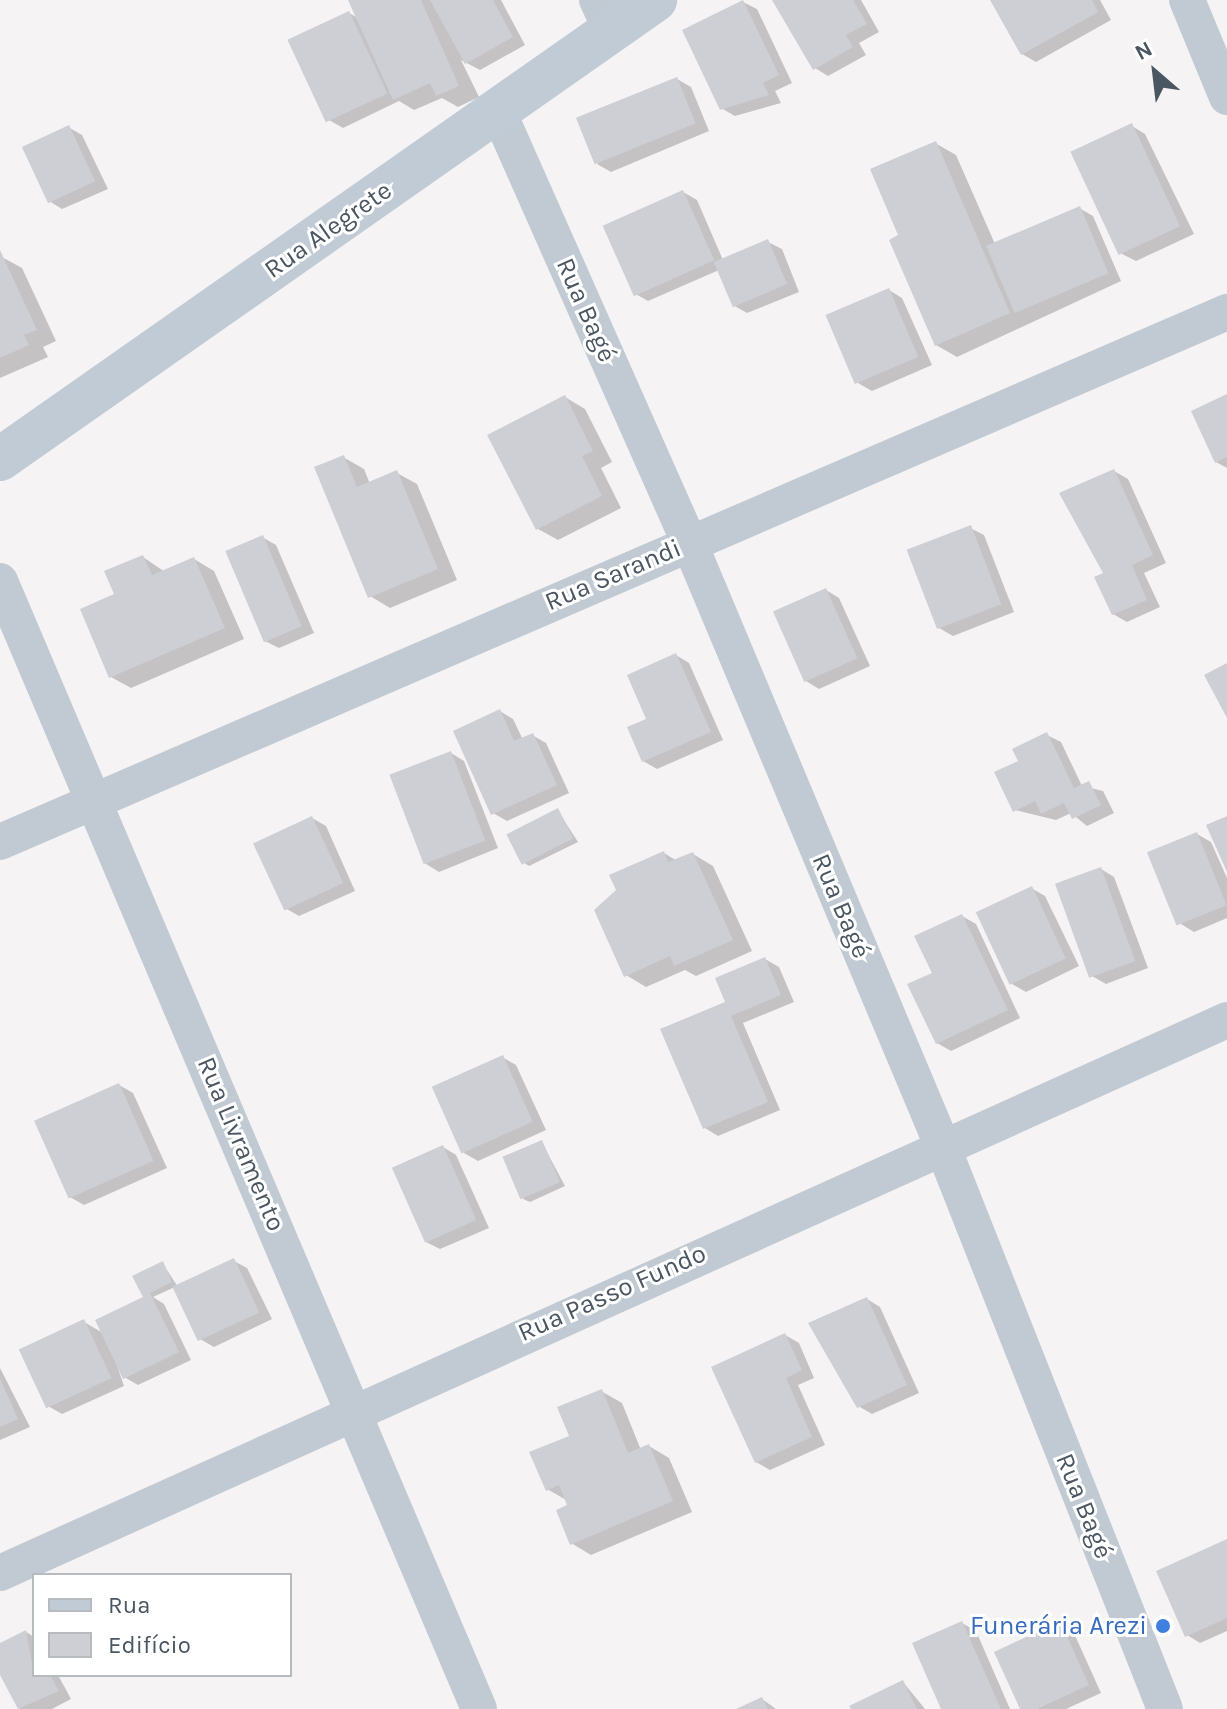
<!DOCTYPE html>
<meta charset="utf-8">
<style>
body{margin:0}
#map{position:relative;width:1227px;height:1709px;overflow:hidden;background:#f5f3f3;font-family:Karla,sans-serif}
div>[style]{position:absolute}
[style*='--x']{left:calc(var(--x)*1px);top:calc(var(--y)*1px);width:calc(var(--w)*1px);rotate:calc(var(--a)*1deg)}
.shadow>*{inset:0;background:#0003}
.building>*{inset:0;background:#cdcfd5;transform-origin:0 0}
.street>*{height:36px;margin:-18px;padding:0 18px;transform-origin:18px;border-radius:18px;background:#c1cad2}
.secondary>*{height:44px;margin:-22px;padding:0 22px;transform-origin:22px;border-radius:22px;background:#c1cbd6}
.dots>*{width:22px;height:22px;translate:-50% -50%;box-sizing:border-box;border:4px solid #fff;border-radius:50%}
span{translate:-50% -50%;white-space:nowrap;text-align:center;line-height:1.15;-webkit-text-stroke:6px #fff;paint-order:stroke}
.street-label{font-size:26px;color:#4a5661}
.shop-label{font-size:26px;color:#366cbe}
.right{translate:-100% -50%;text-align:right}
.legend{position:absolute;left:32px;top:1573px;width:260px;height:104px;box-sizing:border-box;background:#fff;border:2px solid #b7bbc0;margin:0;padding:10px 14px;list-style:none;font-size:24px;color:#4a5661}
.legend li{display:flex;align-items:center;gap:16px;height:40px}
.legend b{width:40px;border:2px solid #b7bbc0}
.north{position:absolute;left:1115px;top:32px;width:80px;height:80px;-webkit-text-stroke:6px #fff;paint-order:stroke;rotate:332deg;font-size:22px;font-weight:700;line-height:32px;text-align:center;color:#4a5661}
.north::after{content:'';display:block;margin:auto;width:28px;height:36px;background:#4a5661;clip-path:polygon(50% 0,100% 100%,50% 72%,0 100%)}
</style>
<div id="map">
<div class="shadow">
<div style="clip-path:polygon(350px 0,501px 0,525px 45px,480px 70px,461px 60px,479px 97px,458px 107px,442px 98px,414px 110px,399px 101px,343px 128px,329px 120px,349px 13px,358px 18px)"></div>
<div style="clip-path:polygon(775px 0,861px 0,879px 32px,859px 43px,866px 55px,828px 76px,815px 68px)"></div>
<div style="clip-path:polygon(992px 0,1100px 0,1111px 20px,1036px 62px,1022px 54px)"></div>
<div style="clip-path:polygon(743px 2px,757px 9px,792px 83px,775px 91px,781px 103px,735px 116px,721px 108px)"></div>
<div style="clip-path:polygon(677px 79px,691px 87px,709px 131px,611px 172px,597px 164px)"></div>
<div style="clip-path:polygon(1132px 126px,1145px 134px,1194px 234px,1136px 261px,1122px 254px)"></div>
<div style="clip-path:polygon(68px 127px,82px 135px,108px 189px,62px 209px,49px 201px)"></div>
<div style="clip-path:polygon(935px 143px,956px 155px,995px 244px,1079px 208px,1093px 216px,1121px 281px,957px 357px,936px 345px,901px 236px)"></div>
<div style="clip-path:polygon(683px 192px,697px 200px,723px 260px,768px 242px,782px 249px,799px 292px,747px 313px,733px 305px,719px 270px,648px 301px,634px 293px)"></div>
<div style="clip-path:polygon(0 256px,22px 268px,56px 341px,43px 347px,48px 357px,0 378px)"></div>
<div style="clip-path:polygon(889px 290px,902px 298px,932px 365px,872px 391px,858px 383px)"></div>
<div style="clip-path:polygon(565px 397px,585px 409px,612px 462px,601px 468px,621px 508px,558px 540px,538px 529px)"></div>
<div style="clip-path:polygon(1227px 397px,1227px 468px,1216px 462px)"></div>
<div style="clip-path:polygon(343px 457px,364px 469px,370px 484px,397px 473px,417px 484px,457px 580px,390px 608px,370px 596px)"></div>
<div style="clip-path:polygon(1114px 471px,1128px 479px,1166px 563px,1144px 573px,1160px 607px,1127px 622px,1113px 614px,1106px 574px)"></div>
<div style="clip-path:polygon(970px 528px,984px 535px,1014px 612px,953px 636px,939px 628px)"></div>
<div style="clip-path:polygon(262px 537px,276px 545px,314px 633px,279px 648px,265px 641px)"></div>
<div style="clip-path:polygon(143px 557px,165px 572px,194px 559px,214px 571px,244px 639px,131px 688px,111px 677px,117px 595px)"></div>
<div style="clip-path:polygon(826px 590px,839px 598px,870px 666px,819px 689px,806px 681px)"></div>
<div style="clip-path:polygon(676px 655px,689px 663px,723px 740px,657px 769px,643px 761px,648px 720px)"></div>
<div style="clip-path:polygon(500px 711px,513px 719px,523px 740px,532px 735px,546px 743px,569px 793px,507px 821px,493px 813px)"></div>
<div style="clip-path:polygon(1047px 735px,1061px 742px,1082px 786px,1103px 791px,1114px 813px,1087px 826px,1071px 813px,1056px 820px,1015px 810px)"></div>
<div style="clip-path:polygon(451px 753px,464px 761px,498px 848px,439px 872px,426px 864px)"></div>
<div style="clip-path:polygon(558px 811px,578px 842px,529px 866px,523px 862px)"></div>
<div style="clip-path:polygon(312px 818px,326px 826px,355px 891px,299px 916px,285px 908px)"></div>
<div style="clip-path:polygon(1197px 834px,1211px 842px,1227px 878px,1227px 918px,1194px 932px,1181px 924px)"></div>
<div style="clip-path:polygon(664px 853px,677px 861px,693px 854px,713px 866px,752px 951px,696px 976px,685px 970px,646px 987px,626px 975px)"></div>
<div style="clip-path:polygon(1101px 869px,1114px 877px,1148px 968px,1106px 984px,1092px 976px)"></div>
<div style="clip-path:polygon(1031px 888px,1045px 896px,1079px 966px,1026px 992px,1012px 984px)"></div>
<div style="clip-path:polygon(962px 916px,976px 924px,1020px 1018px,951px 1051px,937px 1043px)"></div>
<div style="clip-path:polygon(765px 959px,779px 967px,794px 1002px,743px 1023px,780px 1110px,718px 1136px,705px 1128px,728px 1003px)"></div>
<div style="clip-path:polygon(502px 1057px,516px 1065px,546px 1130px,478px 1161px,464px 1153px)"></div>
<div style="clip-path:polygon(119px 1085px,133px 1093px,167px 1168px,84px 1205px,70px 1197px)"></div>
<div style="clip-path:polygon(542px 1143px,565px 1186px,530px 1202px,523px 1199px)"></div>
<div style="clip-path:polygon(443px 1147px,456px 1155px,489px 1228px,440px 1249px,426px 1242px)"></div>
<div style="clip-path:polygon(234px 1261px,247px 1268px,272px 1319px,214px 1347px,200px 1339px,175px 1287px,153px 1297px,164px 1304px,191px 1360px,138px 1385px,124px 1377px,112px 1351px,124px 1386px,62px 1414px,48px 1406px,84px 1322px,103px 1333px,148px 1297px,163px 1264px,178px 1287px)"></div>
<div style="clip-path:polygon(867px 1299px,880px 1307px,919px 1393px,872px 1414px,858px 1406px)"></div>
<div style="clip-path:polygon(785px 1335px,799px 1343px,814px 1378px,798px 1385px,825px 1445px,770px 1470px,756px 1462px)"></div>
<div style="clip-path:polygon(0 1368px,30px 1427px,0 1440px)"></div>
<div style="clip-path:polygon(601px 1391px,622px 1403px,641px 1450px,649px 1446px,669px 1458px,692px 1512px,591px 1555px,571px 1543px,568px 1501px,547px 1489px)"></div>
<div style="clip-path:polygon(1227px 1541px,1227px 1631px,1200px 1643px,1187px 1635px)"></div>
<div style="clip-path:polygon(962px 1623px,976px 1631px,1010px 1709px,944px 1709px)"></div>
<div style="clip-path:polygon(1060px 1624px,1073px 1631px,1101px 1693px,1066px 1709px,1022px 1709px)"></div>
<div style="clip-path:polygon(26px 1632px,34px 1637px,34px 1675px,58px 1675px,71px 1699px,52px 1709px,20px 1709px,0 1671px,0 1646px)"></div>
<div style="clip-path:polygon(903px 1682px,925px 1709px,853px 1709px)"></div>
<div style="clip-path:polygon(762px 1699px,776px 1709px,741px 1709px)"></div>
</div>
<div class="building">
<div style="clip-path:polygon(348px 0,421px 0,459px 86px,436px 96px,430px 83px,393px 100px)"></div>
<div style="clip-path:polygon(430px 0,493px 0,513px 37px,465px 64px)"></div>
<div style="clip-path:polygon(743px 0,779px 75px,763px 83px,769px 95px,720px 110px,682px 30px)"></div>
<div style="clip-path:polygon(772px 0,853px 0,867px 24px,846px 35px,853px 47px,813px 70px)"></div>
<div style="clip-path:polygon(990px 0,1092px 0,1098px 12px,1021px 55px)"></div>
<div style="left:349px;top:11px;width:91px;height:68px;rotate:65deg"></div>
<div style="left:677px;top:77px;width:50px;height:109px;rotate:68deg"></div>
<div style="left:1132px;top:123px;width:114px;height:68px;rotate:65deg"></div>
<div style="left:69px;top:125px;width:62px;height:52px;rotate:65deg"></div>
<div style="clip-path:polygon(936px 141px,1010px 313px,935px 346px,889px 240px,898px 235px,870px 169px)"></div>
<div style="left:683px;top:190px;width:77px;height:88px;rotate:66deg"></div>
<div style="left:1080px;top:206px;width:73px;height:102px;rotate:67deg"></div>
<div style="left:768px;top:239px;width:49px;height:59px;rotate:67deg"></div>
<div style="clip-path:polygon(0 250px,37px 330px,24px 335px,29px 345px,0 358px)"></div>
<div style="left:889px;top:288px;width:75px;height:69px;rotate:67deg"></div>
<div style="clip-path:polygon(1227px 394px,1227px 457px,1215px 463px,1191px 411px)"></div>
<div style="clip-path:polygon(565px 395px,593px 451px,582px 456px,602px 496px,536px 530px,487px 435px)"></div>
<div style="clip-path:polygon(344px 455px,357px 487px,397px 470px,438px 569px,368px 598px,314px 467px)"></div>
<div style="clip-path:polygon(1114px 469px,1153px 555px,1132px 565px,1147px 600px,1112px 615px,1094px 577px,1103px 573px,1059px 493px)"></div>
<div style="left:971px;top:525px;width:85px;height:69px;rotate:69deg"></div>
<div style="left:263px;top:535px;width:99px;height:41px;rotate:67deg"></div>
<div style="clip-path:polygon(143px 555px,152px 575px,194px 557px,225px 628px,109px 678px,80px 609px,114px 594px,104px 571px)"></div>
<div style="left:826px;top:588px;width:77px;height:58px;rotate:66deg"></div>
<div style="clip-path:polygon(676px 653px,711px 732px,642px 762px,627px 727px,646px 719px,627px 675px)"></div>
<div style="clip-path:polygon(1227px 663px,1227px 718px,1204px 675px)"></div>
<div style="clip-path:polygon(500px 709px,514px 741px,533px 733px,557px 785px,491px 815px,453px 731px)"></div>
<div style="clip-path:polygon(1047px 732px,1074px 788px,1089px 781px,1101px 805px,1072px 819px,1064px 803px,1041px 814px,1035px 801px,1013px 812px,994px 772px,1018px 761px,1012px 749px)"></div>
<div style="left:451px;top:751px;width:96px;height:66px;rotate:69deg"></div>
<div style="left:558px;top:808px;width:34px;height:58px;rotate:63deg"></div>
<div style="left:312px;top:816px;width:74px;height:65px;rotate:65deg"></div>
<div style="clip-path:polygon(1227px 816px,1227px 872px,1206px 825px)"></div>
<div style="left:1197px;top:832px;width:79px;height:54px;rotate:68deg"></div>
<div style="clip-path:polygon(664px 851px,668px 862px,693px 852px,733px 940px,674px 966px,670px 956px,624px 977px,594px 910px,616px 890px,609px 875px)"></div>
<div style="left:1101px;top:867px;width:100px;height:49px;rotate:70deg"></div>
<div style="left:1032px;top:886px;width:80px;height:62px;rotate:65deg"></div>
<div style="clip-path:polygon(962px 914px,1008px 1010px,936px 1044px,907px 984px,932px 973px,914px 936px)"></div>
<div style="clip-path:polygon(765px 957px,781px 995px,731px 1016px,768px 1102px,703px 1129px,660px 1029px,725px 1002px,715px 978px)"></div>
<div style="left:503px;top:1055px;width:73px;height:78px;rotate:66deg"></div>
<div style="left:119px;top:1083px;width:85px;height:93px;rotate:66deg"></div>
<div style="left:542px;top:1140px;width:46px;height:43px;rotate:67deg"></div>
<div style="left:443px;top:1145px;width:82px;height:56px;rotate:66deg"></div>
<div style="left:234px;top:1258px;width:60px;height:68px;rotate:65deg"></div>
<div style="clip-path:polygon(163px 1261px,172px 1282px,150px 1293px,179px 1352px,123px 1379px,95px 1320px,143px 1297px,132px 1276px)"></div>
<div style="clip-path:polygon(867px 1297px,907px 1385px,857px 1408px,808px 1323px)"></div>
<div style="left:84px;top:1319px;width:65px;height:72px;rotate:65deg"></div>
<div style="clip-path:polygon(785px 1333px,802px 1370px,786px 1378px,812px 1437px,755px 1463px,711px 1367px)"></div>
<div style="clip-path:polygon(0 1378px,18px 1419px,0 1427px)"></div>
<div style="clip-path:polygon(602px 1389px,628px 1453px,649px 1444px,673px 1501px,570px 1545px,556px 1510px,567px 1505px,559px 1485px,546px 1491px,529px 1452px,569px 1436px,557px 1407px)"></div>
<div style="clip-path:polygon(1227px 1539px,1227px 1618px,1185px 1637px,1156px 1571px)"></div>
<div style="clip-path:polygon(962px 1621px,1001px 1709px,941px 1709px,912px 1643px)"></div>
<div style="clip-path:polygon(1060px 1621px,1089px 1685px,1037px 1709px,1020px 1709px,994px 1652px)"></div>
<div style="clip-path:polygon(26px 1630px,34px 1675px,50px 1675px,59px 1691px,18px 1709px,0 1675px,0 1643px)"></div>
<div style="clip-path:polygon(903px 1680px,917px 1709px,851px 1709px,849px 1706px)"></div>
<div style="clip-path:polygon(762px 1697px,768px 1709px,736px 1709px)"></div>
</div>
<div class="street">
<div style="--x:597;--y:0;--w:33;--a:65"></div>
<div style="--x:1187;--y:0;--w:105;--a:67.6"></div>
<div style="--x:498;--y:111;--w:471;--a:66.1"></div>
<div style="--x:689;--y:542;--w:654;--a:67.24"></div>
<div style="--x:942;--y:1145;--w:606;--a:68.43"></div>
<div style="--x:0;--y:581;--w:1225;--a:66.99"></div>
<div style="--x:0;--y:842;--w:1337;--a:-23.36"></div>
<div style="--x:0;--y:1573;--w:1346;--a:-24.26"></div>
</div>
<div class="secondary">
<div style="--x:0;--y:459;--w:800;--a:-35.02"></div>
</div>
<div class="dots">
<div style="left:1163px;top:1626px;background:#3f7fe0"></div>
</div>
<div class="street-label">
<span style="left:328px;top:230px;rotate:-35deg">Rua Alegrete</span>
<span style="left:586px;top:310px;rotate:66deg">Rua Bagé</span>
<span style="left:613px;top:575px;rotate:-23deg">Rua Sarandi</span>
<span style="left:841px;top:906px;rotate:67deg">Rua Bagé</span>
<span style="left:241px;top:1144px;rotate:67deg">Rua Livramento</span>
<span style="left:612px;top:1293px;rotate:-24deg">Rua Passo Fundo</span>
<span style="left:1084px;top:1506px;rotate:68deg">Rua Bagé</span>
</div>
<div class="shop-label">
<span class="right" style="left:1147px;top:1626px">Funerária Arezi</span>
</div>
<ul class="legend">
<li><b style="height:10px;background:#c1cbd6"></b>Rua</li>
<li><b style="height:22px;background:#cdcfd5"></b>Edifício</li>
</ul>
<div class="north">N</div>
</div>
